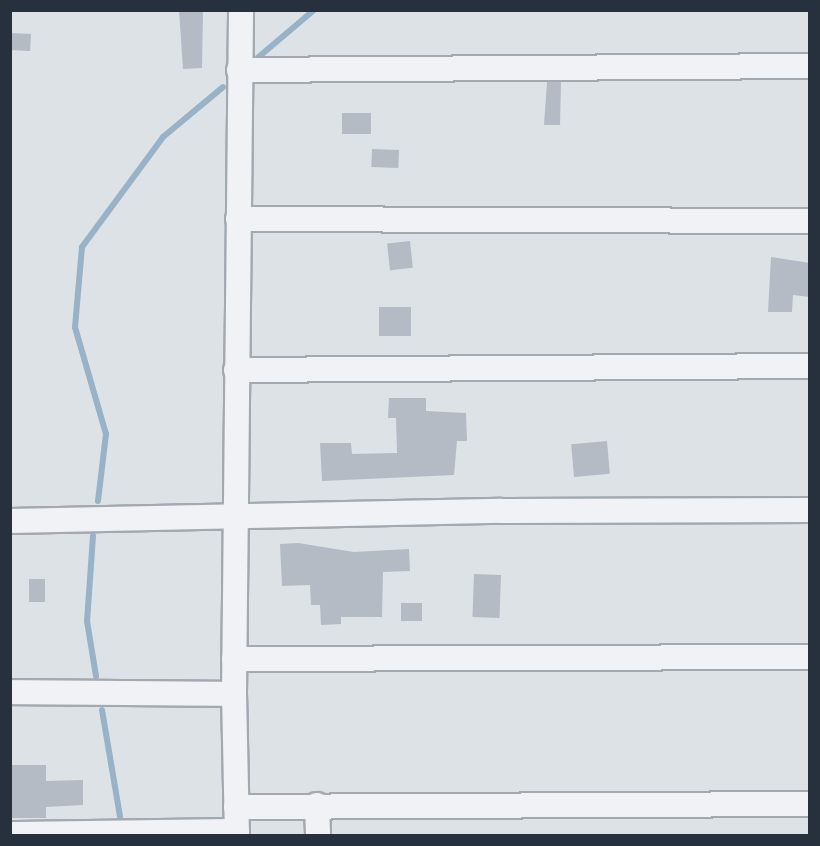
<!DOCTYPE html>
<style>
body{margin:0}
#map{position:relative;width:820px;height:846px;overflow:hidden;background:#dde2e7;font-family:Quicksand,sans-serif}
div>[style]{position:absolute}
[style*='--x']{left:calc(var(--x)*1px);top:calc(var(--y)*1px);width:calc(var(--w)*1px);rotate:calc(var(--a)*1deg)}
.stream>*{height:6px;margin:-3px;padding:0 3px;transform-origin:3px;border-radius:3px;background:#98b2c7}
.building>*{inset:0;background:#b5bbc4;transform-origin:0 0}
.roads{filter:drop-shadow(2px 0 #a3a9b1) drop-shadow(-2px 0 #a3a9b1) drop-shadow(0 2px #a3a9b1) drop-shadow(0 -2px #a3a9b1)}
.minor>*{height:24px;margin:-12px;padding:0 12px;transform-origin:12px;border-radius:12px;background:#f0f2f5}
span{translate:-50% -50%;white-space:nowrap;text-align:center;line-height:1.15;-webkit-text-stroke:6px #edf1f5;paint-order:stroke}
.frame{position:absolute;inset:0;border:12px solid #27313d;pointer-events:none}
</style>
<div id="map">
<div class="stream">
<div style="--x:255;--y:60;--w:77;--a:-40.3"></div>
<div style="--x:98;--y:501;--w:67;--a:-83.2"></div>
<div style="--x:106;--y:434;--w:111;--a:-106.2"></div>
<div style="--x:75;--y:327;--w:80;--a:-85"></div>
<div style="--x:82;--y:247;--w:137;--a:-53.6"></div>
<div style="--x:163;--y:137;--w:78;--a:-39.8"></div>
<div style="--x:93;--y:536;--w:85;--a:94"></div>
<div style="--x:87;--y:621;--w:56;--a:80.7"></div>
<div style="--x:102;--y:710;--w:108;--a:80.4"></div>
</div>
<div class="building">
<div style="clip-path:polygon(179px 10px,203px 10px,202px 68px,183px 69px)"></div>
<div style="left:10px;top:33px;width:21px;height:17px;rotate:3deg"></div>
<div style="clip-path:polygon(547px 82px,561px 82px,560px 125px,544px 125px)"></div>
<div style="left:342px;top:113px;width:29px;height:21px"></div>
<div style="left:372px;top:149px;width:27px;height:18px;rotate:2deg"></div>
<div style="left:410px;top:241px;width:27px;height:23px;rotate:84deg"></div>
<div style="clip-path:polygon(771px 257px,810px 263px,810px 297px,793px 295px,792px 312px,768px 312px)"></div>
<div style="left:379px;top:307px;width:32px;height:29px"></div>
<div style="clip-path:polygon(389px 398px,426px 398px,426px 411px,466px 413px,467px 441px,457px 441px,454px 475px,322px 481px,320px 443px,351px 443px,352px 454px,397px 453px,396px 418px,388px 418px)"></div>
<div style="left:607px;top:441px;width:33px;height:36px;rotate:85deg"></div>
<div style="clip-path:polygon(298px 543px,354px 552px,409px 549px,410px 571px,383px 572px,382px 617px,341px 617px,341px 624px,321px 625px,320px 605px,311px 605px,310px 585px,282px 586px,280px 544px)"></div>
<div style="left:474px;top:574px;width:27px;height:43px;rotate:2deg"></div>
<div style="left:29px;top:579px;width:16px;height:23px"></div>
<div style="left:401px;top:603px;width:21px;height:18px"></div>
<div style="clip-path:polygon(10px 765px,46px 765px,46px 781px,83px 780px,83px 805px,46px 807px,46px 818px,10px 818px)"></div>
</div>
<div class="roads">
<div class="minor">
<div style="--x:239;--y:70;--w:571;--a:-0.4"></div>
<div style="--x:238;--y:219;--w:572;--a:0.2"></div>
<div style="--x:236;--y:370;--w:574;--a:-0.4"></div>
<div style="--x:10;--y:521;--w:491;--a:-1.2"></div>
<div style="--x:501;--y:511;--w:309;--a:-0.2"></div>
<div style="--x:234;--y:659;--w:576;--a:-0.2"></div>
<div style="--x:10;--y:692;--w:224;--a:0.5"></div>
<div style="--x:317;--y:805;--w:31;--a:88"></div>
<div style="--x:236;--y:807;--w:574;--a:-0.3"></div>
<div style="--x:10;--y:834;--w:227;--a:-0.8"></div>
<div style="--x:237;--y:836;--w:142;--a:-91.2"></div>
<div style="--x:234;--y:694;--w:684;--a:-89.41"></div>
</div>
</div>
<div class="frame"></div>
</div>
